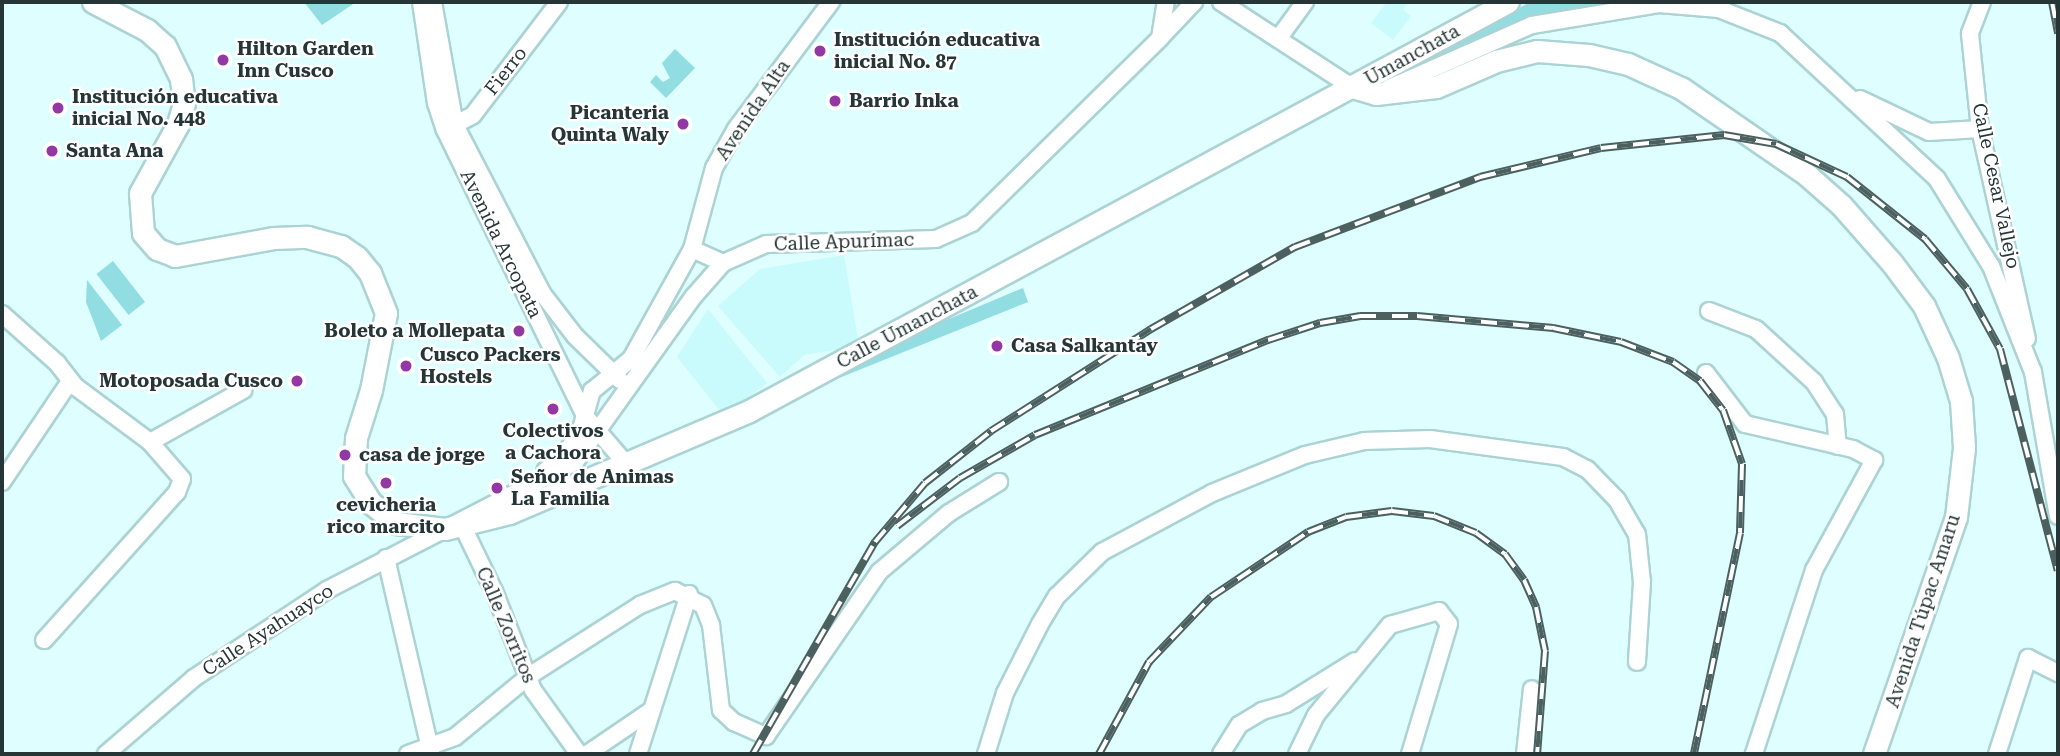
<!DOCTYPE html>
<meta charset="utf-8">
<style>
body{margin:0}
#map{position:relative;width:2060px;height:756px;overflow:hidden;background:#defeff;font-family:"Roboto Serif",serif}
div>[style]{position:absolute}
[style*='--x']{left:calc(var(--x)*1px);top:calc(var(--y)*1px);width:calc(var(--w)*1px);rotate:calc(var(--a)*1deg)}
.built>*{inset:0;background:#c9fafc}
.green>*{inset:0;background:#91dde1;transform-origin:0 0}
.roads{filter:drop-shadow(2px 0 #acd3d4) drop-shadow(-2px 0 #acd3d4) drop-shadow(0 2px #acd3d4) drop-shadow(0 -2px #acd3d4)}
.street>*{height:16px;margin:-8px;padding:0 8px;transform-origin:8px;border-radius:8px;background:#fff}
.secondary>*{height:21px;margin:-10.5px;padding:0 10.5px;transform-origin:10.5px;border-radius:10.5px;background:#fff}
.rail>*{height:8px;margin-top:-4px;transform-origin:0;background:repeating-linear-gradient(90deg,#fff 0 16px,#4c6060 0 32px);box-sizing:border-box;border-block:2px solid #4c6060}
.dots>*{width:19px;height:19px;translate:-50% -50%;box-sizing:border-box;border:4px solid #fff;border-radius:50%}
span{translate:-50% -50%;white-space:nowrap;text-align:center;line-height:1.15;-webkit-text-stroke:5px #fff;paint-order:stroke}
.poi-label{font-size:19px;color:#263636;font-weight:700}
.left{translate:0 -50%;text-align:left}
.right{translate:-100% -50%;text-align:right}
.street-label{font-size:19px;color:#263636}
.frame{position:absolute;inset:0;border:4px solid #263636;pointer-events:none}
</style>
<div id="map">
<div class="built">
<div style="clip-path:polygon(1387px 2px,1409px 2px,1403px 10px,1411px 16px,1393px 40px,1371px 23px)"></div>
<div style="clip-path:polygon(844px 255px,859px 346px,804px 355px,780px 377px,718px 306px,760px 269px)"></div>
<div style="clip-path:polygon(708px 309px,767px 383px,725px 417px,677px 357px)"></div>
</div>
<div class="green">
<div style="clip-path:polygon(304px 2px,356px 2px,322px 25px)"></div>
<div style="clip-path:polygon(1530px 2px,1638px 2px,1431px 62px,1444px 49px)"></div>
<div style="clip-path:polygon(675px 49px,695px 68px,666px 98px,650px 82px,656px 75px,663px 82px,670px 78px,662px 63px)"></div>
<div style="left:113px;top:261px;width:52px;height:21px;rotate:52deg"></div>
<div style="clip-path:polygon(87px 280px,122px 325px,101px 341px,86px 302px)"></div>
<div style="clip-path:polygon(1023px 288px,1028px 302px,819px 386px,937px 324px)"></div>
</div>
<div class="roads">
<div class="street">
<div style="--x:421;--y:2;--w:102;--a:81.6"></div>
<div style="--x:436;--y:103;--w:28;--a:72"></div>
<div style="--x:445;--y:130;--w:318;--a:63.9"></div>
<div style="--x:585;--y:416;--w:66;--a:49.3"></div>
<div style="--x:433;--y:2;--w:125;--a:79.9"></div>
<div style="--x:455;--y:125;--w:189;--a:62.6"></div>
<div style="--x:542;--y:293;--w:54;--a:52.5"></div>
<div style="--x:575;--y:336;--w:63;--a:44.4"></div>
<div style="--x:1221;--y:2;--w:156;--a:33"></div>
<div style="--x:1982;--y:2;--w:34;--a:111"></div>
<div style="--x:1970;--y:34;--w:96;--a:84"></div>
<div style="--x:1980;--y:129;--w:215;--a:77.4"></div>
<div style="--x:1160;--y:38;--w:50;--a:-46.6"></div>
<div style="--x:1278;--y:39;--w:46;--a:-53.9"></div>
<div style="--x:1389;--y:88;--w:156;--a:-23.8"></div>
<div style="--x:1532;--y:25;--w:129;--a:-9.4"></div>
<div style="--x:1659;--y:4;--w:60;--a:4.8"></div>
<div style="--x:1719;--y:9;--w:66;--a:21.5"></div>
<div style="--x:1780;--y:33;--w:214;--a:42.9"></div>
<div style="--x:1937;--y:179;--w:102;--a:58.2"></div>
<div style="--x:1991;--y:266;--w:114;--a:68.4"></div>
<div style="--x:2033;--y:372;--w:146;--a:80.2"></div>
<div style="--x:1860;--y:99;--w:76;--a:25.6"></div>
<div style="--x:1929;--y:132;--w:51;--a:-3.4"></div>
<div style="--x:446;--y:129;--w:30;--a:-27"></div>
<div style="--x:473;--y:115;--w:142;--a:-52.7"></div>
<div style="--x:692;--y:249;--w:34;--a:24"></div>
<div style="--x:1709;--y:311;--w:50;--a:21"></div>
<div style="--x:1756;--y:329;--w:79;--a:42.4"></div>
<div style="--x:1814;--y:382;--w:38;--a:57"></div>
<div style="--x:1835;--y:414;--w:32;--a:85"></div>
<div style="--x:2;--y:314;--w:74;--a:41.7"></div>
<div style="--x:57;--y:363;--w:31;--a:52"></div>
<div style="--x:76;--y:387;--w:92;--a:36.6"></div>
<div style="--x:150;--y:442;--w:49;--a:49.1"></div>
<div style="--x:182;--y:479;--w:14;--a:111"></div>
<div style="--x:177;--y:492;--w:199;--a:131.9"></div>
<div style="--x:1706;--y:373;--w:64;--a:52.6"></div>
<div style="--x:1745;--y:424;--w:111;--a:13"></div>
<div style="--x:1853;--y:449;--w:24;--a:28"></div>
<div style="--x:1874;--y:460;--w:125;--a:118.6"></div>
<div style="--x:1814;--y:570;--w:194;--a:108.1"></div>
<div style="--x:150;--y:442;--w:107;--a:-29.2"></div>
<div style="--x:545;--y:471;--w:28;--a:-41"></div>
<div style="--x:566;--y:453;--w:28;--a:-58"></div>
<div style="--x:581;--y:429;--w:40;--a:-74"></div>
<div style="--x:592;--y:391;--w:50;--a:-39.4"></div>
<div style="--x:631;--y:359;--w:126;--a:-61"></div>
<div style="--x:692;--y:249;--w:84;--a:-74.8"></div>
<div style="--x:714;--y:168;--w:45;--a:-60.6"></div>
<div style="--x:736;--y:129;--w:159;--a:-53.2"></div>
<div style="--x:2;--y:482;--w:122;--a:-56"></div>
<div style="--x:463;--y:527;--w:71;--a:64.2"></div>
<div style="--x:494;--y:591;--w:106;--a:68.5"></div>
<div style="--x:533;--y:690;--w:79;--a:54.3"></div>
<div style="--x:386;--y:558;--w:200;--a:77"></div>
<div style="--x:106;--y:754;--w:116;--a:-40.8"></div>
<div style="--x:194;--y:678;--w:159;--a:-33.5"></div>
<div style="--x:327;--y:590;--w:279;--a:-27.3"></div>
<div style="--x:575;--y:462;--w:204;--a:-54.4"></div>
<div style="--x:694;--y:296;--w:44;--a:-48.7"></div>
<div style="--x:723;--y:263;--w:47;--a:-23.8"></div>
<div style="--x:766;--y:244;--w:170;--a:-1.7"></div>
<div style="--x:936;--y:239;--w:39;--a:-24"></div>
<div style="--x:972;--y:223;--w:264;--a:-44.5"></div>
<div style="--x:1160;--y:38;--w:36;--a:-81"></div>
<div style="--x:408;--y:754;--w:50;--a:-19.9"></div>
<div style="--x:455;--y:737;--w:96;--a:-39.5"></div>
<div style="--x:529;--y:676;--w:132;--a:-32.6"></div>
<div style="--x:640;--y:605;--w:38;--a:-22"></div>
<div style="--x:675;--y:591;--w:31;--a:27"></div>
<div style="--x:703;--y:605;--w:22;--a:68"></div>
<div style="--x:711;--y:625;--w:86;--a:83.3"></div>
<div style="--x:721;--y:710;--w:18;--a:43"></div>
<div style="--x:734;--y:722;--w:35;--a:24"></div>
<div style="--x:766;--y:736;--w:199;--a:-55.4"></div>
<div style="--x:879;--y:572;--w:92;--a:-40.1"></div>
<div style="--x:949;--y:513;--w:59;--a:-31.8"></div>
<div style="--x:587;--y:754;--w:75;--a:-34.1"></div>
<div style="--x:638;--y:754;--w:168;--a:-72.3"></div>
<div style="--x:986;--y:754;--w:64;--a:-72.7"></div>
<div style="--x:1005;--y:693;--w:77;--a:-63.1"></div>
<div style="--x:1040;--y:624;--w:33;--a:-59"></div>
<div style="--x:1057;--y:596;--w:63;--a:-44.4"></div>
<div style="--x:1102;--y:552;--w:125;--a:-28.2"></div>
<div style="--x:1212;--y:493;--w:100;--a:-22.2"></div>
<div style="--x:1305;--y:455;--w:61;--a:-13.3"></div>
<div style="--x:1364;--y:441;--w:66;--a:-1.7"></div>
<div style="--x:1430;--y:439;--w:134;--a:7.7"></div>
<div style="--x:1563;--y:457;--w:27;--a:27"></div>
<div style="--x:1587;--y:469;--w:43;--a:45.9"></div>
<div style="--x:1617;--y:500;--w:39;--a:60"></div>
<div style="--x:1637;--y:534;--w:48;--a:84.1"></div>
<div style="--x:1642;--y:582;--w:80;--a:93.6"></div>
<div style="--x:1221;--y:754;--w:34;--a:-58"></div>
<div style="--x:1239;--y:725;--w:27;--a:-31"></div>
<div style="--x:1262;--y:711;--w:25;--a:-16"></div>
<div style="--x:1286;--y:704;--w:81;--a:-31.9"></div>
<div style="--x:1297;--y:754;--w:43;--a:-64"></div>
<div style="--x:1316;--y:715;--w:117;--a:-50.6"></div>
<div style="--x:1390;--y:625;--w:51;--a:-15.9"></div>
<div style="--x:1439;--y:611;--w:16;--a:52"></div>
<div style="--x:1449;--y:624;--w:136;--a:106.7"></div>
<div style="--x:1525;--y:754;--w:65;--a:-83.9"></div>
<div style="--x:1997;--y:754;--w:101;--a:-72.1"></div>
<div style="--x:2028;--y:658;--w:34;--a:27"></div>
</div>
<div class="secondary">
<div style="--x:93;--y:2;--w:61;--a:27.4"></div>
<div style="--x:147;--y:30;--w:24;--a:42"></div>
<div style="--x:165;--y:46;--w:37;--a:64"></div>
<div style="--x:181;--y:79;--w:24;--a:83"></div>
<div style="--x:184;--y:103;--w:22;--a:106"></div>
<div style="--x:178;--y:124;--w:79;--a:118.8"></div>
<div style="--x:140;--y:193;--w:40;--a:85.7"></div>
<div style="--x:143;--y:233;--w:21;--a:49"></div>
<div style="--x:157;--y:249;--w:19;--a:21"></div>
<div style="--x:175;--y:256;--w:101;--a:-10.3"></div>
<div style="--x:274;--y:238;--w:33;--a:-2"></div>
<div style="--x:307;--y:237;--w:35;--a:15"></div>
<div style="--x:341;--y:246;--w:19;--a:35"></div>
<div style="--x:357;--y:257;--w:21;--a:51"></div>
<div style="--x:370;--y:273;--w:43;--a:68.2"></div>
<div style="--x:386;--y:313;--w:78;--a:101"></div>
<div style="--x:371;--y:390;--w:50;--a:107.4"></div>
<div style="--x:356;--y:438;--w:38;--a:93"></div>
<div style="--x:354;--y:476;--w:32;--a:58"></div>
<div style="--x:371;--y:503;--w:32;--a:39"></div>
<div style="--x:396;--y:523;--w:49;--a:7"></div>
<div style="--x:445;--y:529;--w:66;--a:-14"></div>
<div style="--x:509;--y:513;--w:261;--a:-23"></div>
<div style="--x:749;--y:411;--w:862;--a:-28.32"></div>
<div style="--x:1352;--y:87;--w:25;--a:16"></div>
<div style="--x:1376;--y:94;--w:60;--a:-6.7"></div>
<div style="--x:1436;--y:87;--w:65;--a:-23.4"></div>
<div style="--x:1496;--y:61;--w:42;--a:-13.7"></div>
<div style="--x:1537;--y:51;--w:52;--a:4.4"></div>
<div style="--x:1589;--y:55;--w:40;--a:13"></div>
<div style="--x:1628;--y:64;--w:58;--a:24.4"></div>
<div style="--x:1681;--y:88;--w:153;--a:34.6"></div>
<div style="--x:1807;--y:175;--w:45;--a:41.4"></div>
<div style="--x:1841;--y:205;--w:77;--a:48.7"></div>
<div style="--x:1892;--y:263;--w:54;--a:53.3"></div>
<div style="--x:1924;--y:306;--w:57;--a:65.2"></div>
<div style="--x:1948;--y:358;--w:45;--a:73.2"></div>
<div style="--x:1961;--y:401;--w:47;--a:86.3"></div>
<div style="--x:1964;--y:448;--w:69;--a:96.6"></div>
<div style="--x:1956;--y:517;--w:251;--a:109.1"></div>
</div>
</div>
<div class="rail">
<div style="--x:2052;--y:2;--w:32;--a:79"></div>
<div style="--x:897;--y:526;--w:79;--a:-37.3"></div>
<div style="--x:960;--y:478;--w:86;--a:-29.8"></div>
<div style="--x:1035;--y:435;--w:252;--a:-22.2"></div>
<div style="--x:1268;--y:340;--w:55;--a:-18.1"></div>
<div style="--x:1320;--y:323;--w:41;--a:-9.9"></div>
<div style="--x:1360;--y:316;--w:57;--a:0"></div>
<div style="--x:1417;--y:316;--w:137;--a:5"></div>
<div style="--x:1553;--y:328;--w:69;--a:11.6"></div>
<div style="--x:1621;--y:342;--w:56;--a:21"></div>
<div style="--x:1673;--y:362;--w:33;--a:35"></div>
<div style="--x:1700;--y:381;--w:37;--a:52"></div>
<div style="--x:1723;--y:410;--w:57;--a:70.6"></div>
<div style="--x:1742;--y:464;--w:69;--a:91.7"></div>
<div style="--x:1740;--y:533;--w:226;--a:101.8"></div>
<div style="--x:753;--y:754;--w:245;--a:-60.1"></div>
<div style="--x:875;--y:542;--w:77;--a:-49.7"></div>
<div style="--x:925;--y:483;--w:84;--a:-38.2"></div>
<div style="--x:991;--y:431;--w:190;--a:-32.5"></div>
<div style="--x:1151;--y:329;--w:166;--a:-29.7"></div>
<div style="--x:1295;--y:247;--w:198;--a:-20.7"></div>
<div style="--x:1480;--y:177;--w:124;--a:-13.5"></div>
<div style="--x:1601;--y:148;--w:124;--a:-6"></div>
<div style="--x:1724;--y:135;--w:53;--a:9.8"></div>
<div style="--x:1776;--y:144;--w:78;--a:24.9"></div>
<div style="--x:1847;--y:177;--w:100;--a:38.5"></div>
<div style="--x:1925;--y:239;--w:65;--a:50"></div>
<div style="--x:1967;--y:289;--w:68;--a:61.2"></div>
<div style="--x:2000;--y:349;--w:229;--a:75.4"></div>
<div style="--x:1099;--y:754;--w:105;--a:-61.5"></div>
<div style="--x:1149;--y:662;--w:90;--a:-46.4"></div>
<div style="--x:1211;--y:597;--w:117;--a:-33.8"></div>
<div style="--x:1308;--y:532;--w:41;--a:-21.5"></div>
<div style="--x:1346;--y:517;--w:46;--a:-7.4"></div>
<div style="--x:1392;--y:511;--w:42;--a:6.8"></div>
<div style="--x:1434;--y:516;--w:45;--a:22"></div>
<div style="--x:1476;--y:533;--w:36;--a:36"></div>
<div style="--x:1505;--y:554;--w:32;--a:54"></div>
<div style="--x:1524;--y:580;--w:30;--a:66"></div>
<div style="--x:1536;--y:607;--w:45;--a:78.4"></div>
<div style="--x:1545;--y:651;--w:103;--a:94.4"></div>
</div>
<div class="dots">
<div style="left:820px;top:51px;background:#9337a2"></div>
<div style="left:223px;top:60px;background:#9337a2"></div>
<div style="left:835px;top:101px;background:#9337a2"></div>
<div style="left:58px;top:108px;background:#9337a2"></div>
<div style="left:683px;top:124px;background:#9337a2"></div>
<div style="left:52px;top:151px;background:#9337a2"></div>
<div style="left:519px;top:331px;background:#9337a2"></div>
<div style="left:997px;top:346px;background:#9337a2"></div>
<div style="left:406px;top:366px;background:#9337a2"></div>
<div style="left:297px;top:381px;background:#9337a2"></div>
<div style="left:553px;top:409px;background:#9337a2"></div>
<div style="left:345px;top:455px;background:#9337a2"></div>
<div style="left:386px;top:483px;background:#9337a2"></div>
<div style="left:497px;top:488px;background:#9337a2"></div>
</div>
<div class="poi-label">
<span class="left" style="left:834px;top:51px">Institución educativa<br>inicial No. 87</span>
<span class="left" style="left:237px;top:60px">Hilton Garden<br>Inn Cusco</span>
<span class="left" style="left:72px;top:108px">Institución educativa<br>inicial No. 448</span>
<span class="left" style="left:849px;top:101px">Barrio Inka</span>
<span class="right" style="left:669px;top:124px">Picanteria<br>Quinta Waly</span>
<span class="left" style="left:66px;top:151px">Santa Ana</span>
<span class="right" style="left:505px;top:331px">Boleto a Mollepata</span>
<span class="left" style="left:1011px;top:346px">Casa Salkantay</span>
<span class="left" style="left:420px;top:366px">Cusco Packers<br>Hostels</span>
<span class="right" style="left:283px;top:381px">Motoposada Cusco</span>
<span style="left:553px;top:442px">Colectivos<br>a Cachora</span>
<span class="left" style="left:359px;top:455px">casa de jorge</span>
<span class="left" style="left:511px;top:488px">Señor de Animas<br>La Familia</span>
<span style="left:386px;top:516px">cevicheria<br>rico marcito</span>
</div>
<div class="street-label">
<span style="left:1412px;top:55px;rotate:-29deg">Umanchata</span>
<span style="left:506px;top:71px;rotate:-52deg">Fierro</span>
<span style="left:753px;top:110px;rotate:-56deg">Avenida Alta</span>
<span style="left:1996px;top:186px;rotate:78deg">Calle Cesar Vallejo</span>
<span style="left:844px;top:242px;rotate:-2deg">Calle Apurímac</span>
<span style="left:501px;top:244px;rotate:64deg">Avenida Arcopata</span>
<span style="left:907px;top:327px;rotate:-28deg">Calle Umanchata</span>
<span style="left:1923px;top:611px;rotate:-72deg">Avenida Túpac Amaru</span>
<span style="left:506px;top:625px;rotate:67deg">Calle Zorritos</span>
<span style="left:268px;top:630px;rotate:-33deg">Calle Ayahuayco</span>
</div>
<div class="frame"></div>
</div>
